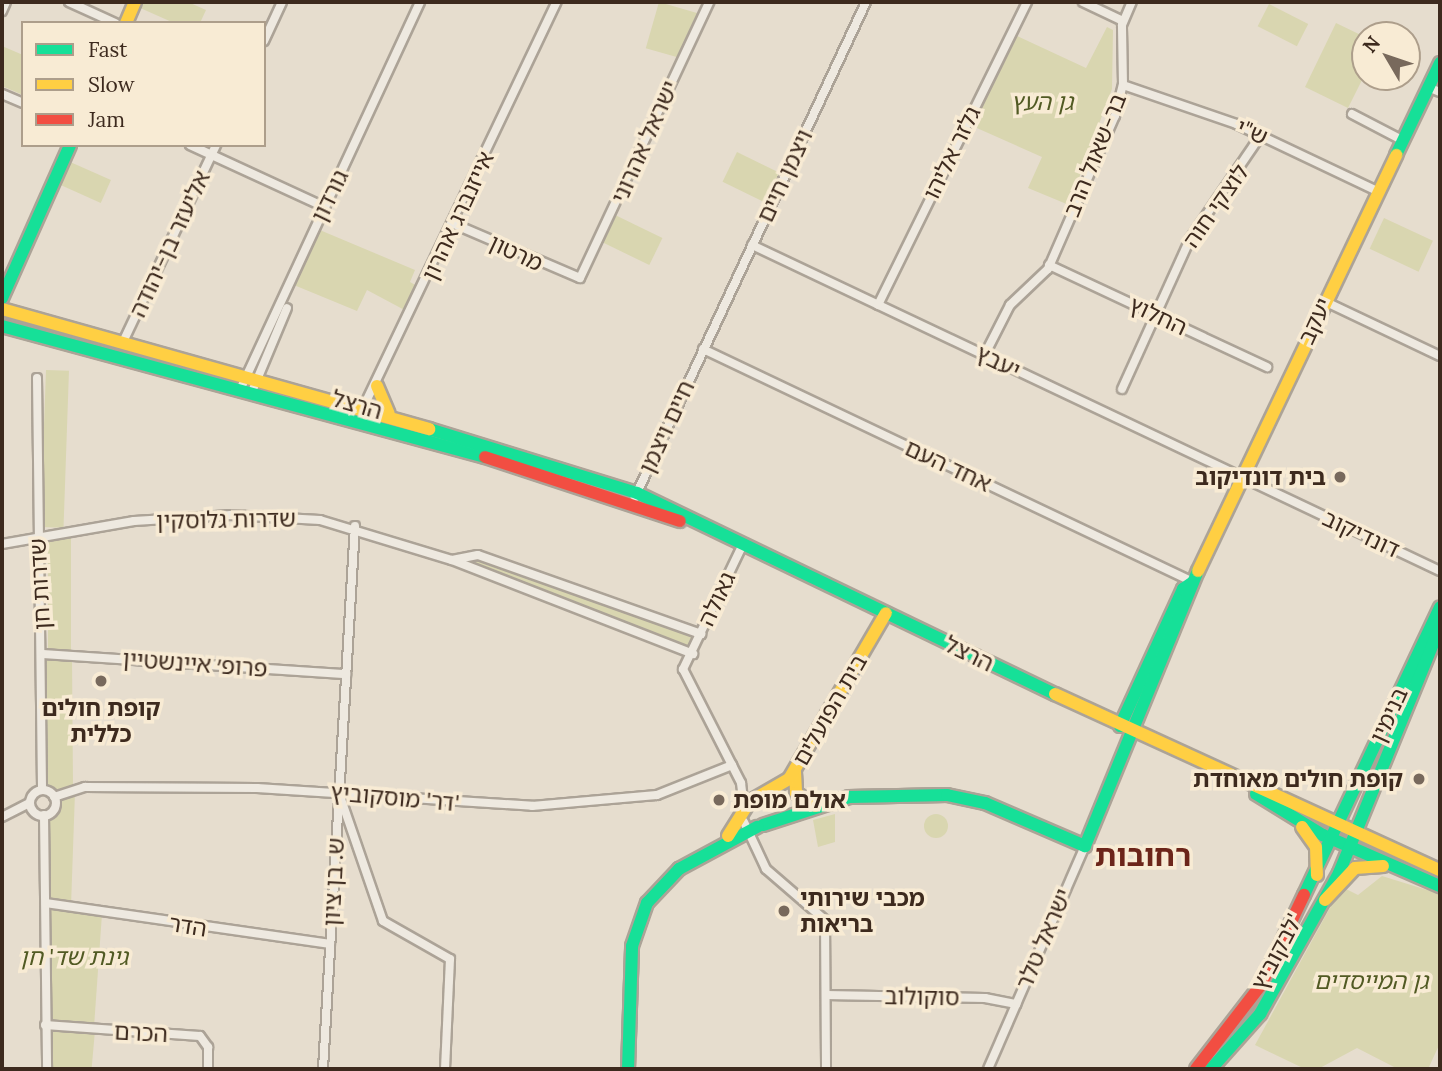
<!DOCTYPE html>
<meta charset="utf-8">
<style>
body{margin:0}
#map{position:relative;width:1442px;height:1071px;overflow:hidden;background:#e6ddce;font-family:Lora,"Noto Sans Hebrew",serif}
div>[style]{position:absolute}
[style*='--x']{left:calc(var(--x)*1px);top:calc(var(--y)*1px);width:calc(var(--w)*1px);rotate:calc(var(--a)*1deg)}
.green>*{inset:0;background:#d9d6b0;transform-origin:0 0}
.round{border-radius:50%}
.roads{filter:drop-shadow(2px 0 #aca397) drop-shadow(-2px 0 #aca397) drop-shadow(0 2px #aca397) drop-shadow(0 -2px #aca397)}
.street>*{height:8px;margin:-4px;padding:0 4px;transform-origin:4px;border-radius:4px;background:#eee9e0}
.street>.ring{margin:-4px;padding:0;box-sizing:content-box;background:none;border:8px solid #eee9e0;border-radius:50%}
.fast>*{height:12px;margin:-6px;padding:0 6px;transform-origin:6px;border-radius:6px;background:#16e098}
.slow>*{height:12px;margin:-6px;padding:0 6px;transform-origin:6px;border-radius:6px;background:#ffcf43}
.jam>*{height:12px;margin:-6px;padding:0 6px;transform-origin:6px;border-radius:6px;background:#f24e42}
.dots>*{width:19px;height:19px;translate:-50% -50%;box-sizing:border-box;border:4px solid #f8ebd4;border-radius:50%}
span{translate:-50% -50%;white-space:nowrap;text-align:center;line-height:1.15;-webkit-text-stroke:7px #f8ebd4;paint-order:stroke}
.park-label{font-size:23px;color:#515a23;font-style:italic}
.street-label{font-size:23px;color:#3d2a1e}
.poi-label{font-size:23px;color:#3d2a1e;font-weight:700}
.right{translate:-100% -50%;text-align:right}
.left{translate:0 -50%;text-align:left}
.district-label{font-size:30px;color:#6c251a;font-weight:700}
.frame{position:absolute;inset:0;border:4px solid #3d2a1e;pointer-events:none}
.legend{position:absolute;left:21px;top:21px;width:245px;height:126px;box-sizing:border-box;background:#f8ebd4;border:2px solid #ad9e8b;margin:0;padding:9px 12px;list-style:none;font-size:21px;color:#3d2a1e}
.legend li{display:flex;align-items:center;gap:14px;height:35px}
.legend b{width:35px;border:2px solid #ad9e8b}
.north{position:absolute;left:1351px;top:21px;width:70px;height:70px;box-sizing:border-box;background:#f8ebd4;border:2px solid #ad9e8b;border-radius:50%;rotate:309deg;font-size:19px;font-weight:700;line-height:28px;text-align:center;color:#3d2a1e}
.north::after{content:'';display:block;margin:auto;width:24px;height:32px;background:#78695c;clip-path:polygon(50% 0,100% 100%,50% 72%,0 100%)}
</style>
<div id="map">
<div class="green">
<div style="clip-path:polygon(140px 2px,188px 2px,206px 10px,200px 23px,174px 23px,138px 7px)"></div>
<div style="left:659px;top:2px;width:44px;height:48px;rotate:16deg"></div>
<div style="left:1269px;top:4px;width:44px;height:25px;rotate:27deg"></div>
<div style="clip-path:polygon(1336px 23px,1365px 37px,1365px 74px,1348px 108px,1305px 87px)"></div>
<div style="clip-path:polygon(1107px 27px,1113px 30px,1112px 89px,1069px 205px,1028px 188px,1042px 157px,970px 125px,1015px 35px,1086px 68px)"></div>
<div style="clip-path:polygon(2px 46px,23px 55px,23px 95px,2px 86px)"></div>
<div style="left:737px;top:152px;width:53px;height:33px;rotate:26deg"></div>
<div style="left:68px;top:161px;width:47px;height:25px;rotate:24deg"></div>
<div style="left:613px;top:214px;width:55px;height:30px;rotate:26deg"></div>
<div style="left:1384px;top:218px;width:54px;height:34px;rotate:25deg"></div>
<div style="clip-path:polygon(315px 228px,415px 270px,410px 282px,424px 290px,412px 314px,367px 290px,357px 311px,289px 283px)"></div>
<div style="left:46px;top:370px;width:23px;height:157px;rotate:2deg"></div>
<div style="left:71px;top:532px;width:120px;height:23px;rotate:90deg"></div>
<div style="left:477px;top:557px;width:236px;height:16px;rotate:20deg"></div>
<div style="clip-path:polygon(45px 658px,72px 659px,73px 785px,56px 791px,46px 784px)"></div>
<div style="clip-path:polygon(75px 792px,71px 906px,50px 903px,46px 820px,58px 798px)"></div>
<div class="round" style="left:924px;top:814px;width:24px;height:24px"></div>
<div style="clip-path:polygon(835px 814px,835px 842px,818px 847px,813px 820px)"></div>
<div style="clip-path:polygon(1382px 876px,1440px 894px,1440px 1043px,1429px 1067px,1398px 1069px,1357px 1048px,1318px 1069px,1305px 1069px,1255px 1045px,1337px 895px,1342px 887px,1358px 895px)"></div>
<div style="clip-path:polygon(50px 905px,102px 914px,94px 1027px,47px 1024px)"></div>
<div style="left:47px;top:1028px;width:48px;height:41px;rotate:5deg"></div>
</div>
<div class="roads">
<div class="street">
<div style="--x:69;--y:2;--w:51;--a:24.5"></div>
<div style="--x:1083;--y:2;--w:44;--a:25.4"></div>
<div style="--x:2;--y:11;--w:10;--a:-66"></div>
<div style="--x:264;--y:41;--w:43;--a:-65.2"></div>
<div style="--x:1123;--y:85;--w:120;--a:19"></div>
<div style="--x:1236;--y:124;--w:156;--a:25.4"></div>
<div style="--x:1428;--y:87;--w:13;--a:23"></div>
<div style="--x:2;--y:94;--w:23;--a:23"></div>
<div style="--x:1352;--y:114;--w:56;--a:27.5"></div>
<div style="--x:190;--y:145;--w:149;--a:24.7"></div>
<div style="--x:454;--y:224;--w:137;--a:23.2"></div>
<div style="--x:580;--y:278;--w:305;--a:-64.9"></div>
<div style="--x:752;--y:245;--w:761;--a:25.35"></div>
<div style="--x:1049;--y:265;--w:241;--a:25.1"></div>
<div style="--x:1324;--y:301;--w:128;--a:25.4"></div>
<div style="--x:878;--y:305;--w:338;--a:-63.8"></div>
<div style="--x:123;--y:342;--w:218;--a:-64.7"></div>
<div style="--x:703;--y:349;--w:543;--a:25.43"></div>
<div style="--x:984;--y:356;--w:57;--a:-63"></div>
<div style="--x:1010;--y:305;--w:52;--a:-43.5"></div>
<div style="--x:1048;--y:269;--w:167;--a:-66.4"></div>
<div style="--x:1115;--y:116;--w:32;--a:-76"></div>
<div style="--x:1123;--y:85;--w:60;--a:-91"></div>
<div style="--x:1122;--y:25;--w:25;--a:-67"></div>
<div style="--x:37;--y:378;--w:412;--a:89.3"></div>
<div style="--x:1122;--y:389;--w:165;--a:-65.6"></div>
<div style="--x:1190;--y:239;--w:126;--a:-55.7"></div>
<div style="--x:240;--y:390;--w:428;--a:-65.1"></div>
<div style="--x:251;--y:394;--w:93;--a:-67.3"></div>
<div style="--x:362;--y:410;--w:452;--a:-64.5"></div>
<div style="--x:635;--y:497;--w:546;--a:-64.98"></div>
<div style="--x:2;--y:544;--w:134;--a:-9.9"></div>
<div style="--x:134;--y:521;--w:97;--a:-3.5"></div>
<div style="--x:231;--y:515;--w:89;--a:3.2"></div>
<div style="--x:320;--y:520;--w:138;--a:16.9"></div>
<div style="--x:452;--y:560;--w:259;--a:21.3"></div>
<div style="--x:743;--y:544;--w:139;--a:115.6"></div>
<div style="--x:683;--y:669;--w:128;--a:63"></div>
<div style="--x:741;--y:783;--w:24;--a:83"></div>
<div style="--x:452;--y:560;--w:26;--a:-11"></div>
<div style="--x:478;--y:555;--w:237;--a:19.5"></div>
<div style="--x:43;--y:654;--w:304;--a:3.8"></div>
<div class="ring" style="left:30px;top:790px;width:18px;height:18px"></div>
<div style="--x:54;--y:797;--w:33;--a:-18"></div>
<div style="--x:85;--y:787;--w:172;--a:0.3"></div>
<div style="--x:257;--y:788;--w:276;--a:3.7"></div>
<div style="--x:532;--y:806;--w:125;--a:-5"></div>
<div style="--x:657;--y:795;--w:81;--a:-21.8"></div>
<div style="--x:341;--y:799;--w:129;--a:71"></div>
<div style="--x:383;--y:921;--w:77;--a:29.6"></div>
<div style="--x:450;--y:959;--w:110;--a:92.6"></div>
<div style="--x:44;--y:815;--w:254;--a:89.3"></div>
<div style="--x:2;--y:817;--w:31;--a:-27"></div>
<div style="--x:744;--y:822;--w:52;--a:64.9"></div>
<div style="--x:766;--y:869;--w:78;--a:40.8"></div>
<div style="--x:825;--y:920;--w:149;--a:89.6"></div>
<div style="--x:46;--y:903;--w:287;--a:8.2"></div>
<div style="--x:826;--y:995;--w:159;--a:1.1"></div>
<div style="--x:985;--y:998;--w:32;--a:11"></div>
<div style="--x:45;--y:1025;--w:155;--a:4.1"></div>
<div style="--x:200;--y:1036;--w:14;--a:54"></div>
<div style="--x:208;--y:1047;--w:22;--a:90"></div>
<div style="--x:323;--y:1069;--w:544;--a:-86.63"></div>
<div style="--x:988;--y:1069;--w:243;--a:-66.5"></div>
</div>
<div class="fast">
<div style="--x:1396;--y:155;--w:102;--a:-64.4"></div>
<div style="--x:2;--y:298;--w:167;--a:-66"></div>
<div style="--x:2;--y:326;--w:500;--a:15.17"></div>
<div style="--x:429;--y:429;--w:218;--a:17.1"></div>
<div style="--x:637;--y:493;--w:464;--a:25.7"></div>
<div style="--x:1120;--y:726;--w:151;--a:-65.3"></div>
<div style="--x:1183;--y:589;--w:12;--a:-35"></div>
<div style="--x:1256;--y:794;--w:79;--a:31.5"></div>
<div style="--x:1323;--y:835;--w:128;--a:23.6"></div>
<div style="--x:763;--y:825;--w:90;--a:-18"></div>
<div style="--x:849;--y:797;--w:98;--a:-1.2"></div>
<div style="--x:947;--y:795;--w:39;--a:12"></div>
<div style="--x:985;--y:803;--w:109;--a:23.3"></div>
<div style="--x:1085;--y:846;--w:297;--a:-67.7"></div>
<div style="--x:1304;--y:895;--w:318;--a:-64.7"></div>
<div style="--x:628;--y:1069;--w:123;--a:-88.1"></div>
<div style="--x:632;--y:946;--w:46;--a:-70.8"></div>
<div style="--x:647;--y:903;--w:47;--a:-46.7"></div>
<div style="--x:679;--y:869;--w:89;--a:-28.3"></div>
<div style="--x:1211;--y:1069;--w:74;--a:-48.3"></div>
<div style="--x:1260;--y:1014;--w:162;--a:-60.7"></div>
<div style="--x:1339;--y:873;--w:266;--a:-67.7"></div>
</div>
<div class="slow">
<div style="--x:126;--y:23;--w:23;--a:-67"></div>
<div style="--x:2;--y:309;--w:444;--a:15.7"></div>
<div style="--x:377;--y:386;--w:30;--a:67"></div>
<div style="--x:1198;--y:571;--w:461;--a:-64.5"></div>
<div style="--x:1055;--y:694;--w:423;--a:24.6"></div>
<div style="--x:795;--y:772;--w:21;--a:87"></div>
<div style="--x:796;--y:793;--w:23;--a:34"></div>
<div style="--x:1302;--y:827;--w:24;--a:55"></div>
<div style="--x:1316;--y:847;--w:28;--a:88"></div>
<div style="--x:728;--y:836;--w:40;--a:-58"></div>
<div style="--x:749;--y:802;--w:46;--a:-29.9"></div>
<div style="--x:789;--y:779;--w:192;--a:-59.7"></div>
<div style="--x:1325;--y:900;--w:44;--a:-46.8"></div>
<div style="--x:1355;--y:868;--w:28;--a:-4"></div>
</div>
<div class="jam">
<div style="--x:485;--y:457;--w:205;--a:18.2"></div>
<div style="--x:1196;--y:1069;--w:106;--a:-52.3"></div>
<div style="--x:1261;--y:985;--w:100;--a:-64.5"></div>
</div>
</div>
<div class="dots">
<div style="left:1340px;top:477px;background:#78695c"></div>
<div style="left:101px;top:681px;background:#78695c"></div>
<div style="left:1419px;top:779px;background:#78695c"></div>
<div style="left:719px;top:800px;background:#78695c"></div>
<div style="left:784px;top:911px;background:#78695c"></div>
</div>
<div class="park-label">
<span style="left:1042px;top:102px">גן העץ</span>
<span style="left:74px;top:957px">גינת שד' חן</span>
<span style="left:1371px;top:981px">גן המייסדים</span>
</div>
<div class="street-label">
<span style="left:1252px;top:132px;rotate:23deg">ש"י</span>
<span style="left:645px;top:142px;rotate:-66deg">ישראל אהרוני</span>
<span style="left:952px;top:153px;rotate:-64deg">גלזר אליהו</span>
<span style="left:1095px;top:155px;rotate:-68deg">בר-שאול הרב</span>
<span style="left:785px;top:176px;rotate:-65deg">ויצמן חיים</span>
<span style="left:330px;top:196px;rotate:-64deg">גורדון</span>
<span style="left:1216px;top:206px;rotate:-55deg">לוצקי חוה</span>
<span style="left:458px;top:216px;rotate:-65deg">אייזנברג אהרון</span>
<span style="left:170px;top:244px;rotate:-65deg">אליעזר בן-יהודה</span>
<span style="left:516px;top:253px;rotate:25deg">מרטון</span>
<span style="left:1158px;top:316px;rotate:25deg">החלוץ</span>
<span style="left:1315px;top:321px;rotate:-65deg">יעקב</span>
<span style="left:998px;top:362px;rotate:26deg">יעבץ</span>
<span style="left:357px;top:405px;rotate:16deg">הרצל</span>
<span style="left:667px;top:427px;rotate:-65deg">חיים ויצמן</span>
<span style="left:948px;top:466px;rotate:25deg">אחד העם</span>
<span style="left:226px;top:520px;rotate:-1deg">שדרות גלוסקין</span>
<span style="left:1361px;top:534px;rotate:25deg">דונדיקוב</span>
<span style="left:40px;top:584px;rotate:-93deg">שדרות חן</span>
<span style="left:717px;top:599px;rotate:-65deg">גאולה</span>
<span style="left:969px;top:654px;rotate:26deg">הרצל</span>
<span style="left:195px;top:664px;rotate:4deg">פרופ׳ איינשטיין</span>
<span style="left:830px;top:710px;rotate:-60deg">בית הפועלים</span>
<span style="left:1389px;top:715px;rotate:-65deg">בנימין</span>
<span style="left:395px;top:798px;rotate:5deg">דר' מוסקוביץ'</span>
<span style="left:334px;top:882px;rotate:-87deg">ש. בן ציון</span>
<span style="left:188px;top:926px;rotate:9deg">הדר</span>
<span style="left:1044px;top:939px;rotate:-67deg">ישראל טלר</span>
<span style="left:1277px;top:952px;rotate:-62deg">לבקוביץ'</span>
<span style="left:922px;top:997px;rotate:1deg">סוקולוב</span>
<span style="left:141px;top:1033px;rotate:3deg">הכרם</span>
</div>
<div class="poi-label">
<span class="right" style="left:1326px;top:477px">בית דונדיקוב</span>
<span style="left:101px;top:721px">קופת חולים<br>כללית</span>
<span class="right" style="left:1403px;top:779px">קופת חולים מאוחדת</span>
<span class="left" style="left:733px;top:800px">אולם מופת</span>
<span class="left" style="left:800px;top:911px">מכבי שירותי<br>בריאות</span>
</div>
<div class="district-label">
<span style="left:1143px;top:855px">רחובות</span>
</div>
<div class="frame"></div>
<ul class="legend">
<li><b style="height:9px;background:#16e098"></b>Fast</li>
<li><b style="height:9px;background:#ffcf43"></b>Slow</li>
<li><b style="height:9px;background:#f24e42"></b>Jam</li>
</ul>
<div class="north">N</div>
</div>
